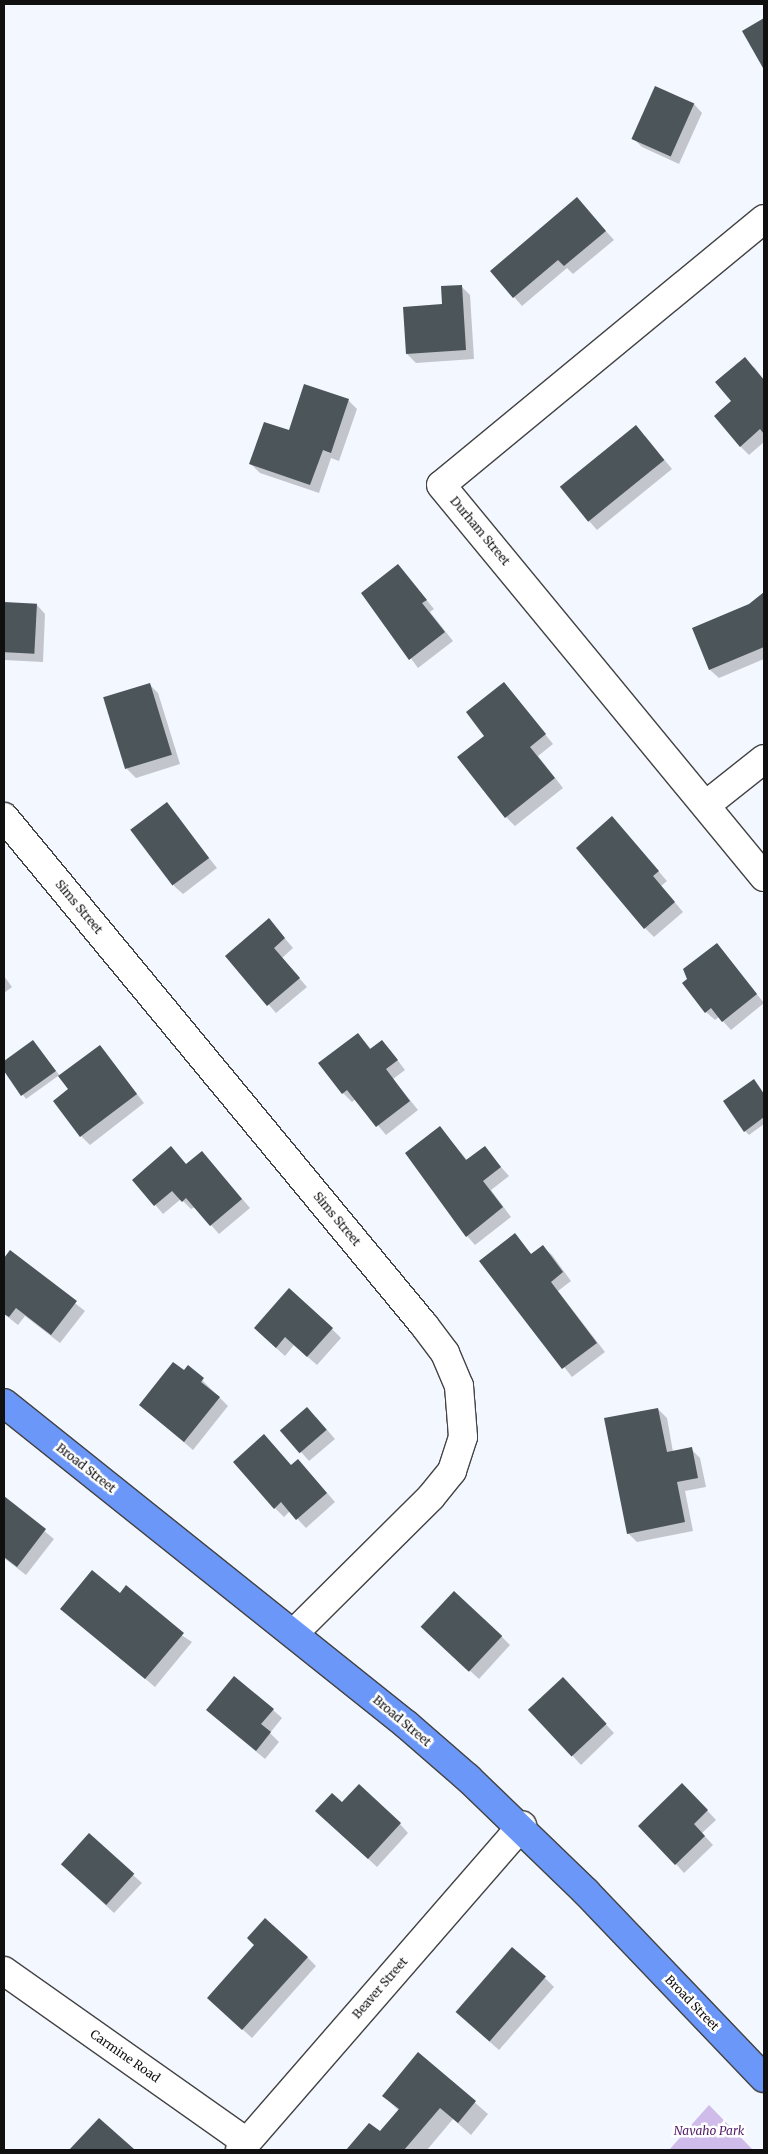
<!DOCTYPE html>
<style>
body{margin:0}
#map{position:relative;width:768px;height:2154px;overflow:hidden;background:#f3f7ff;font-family:Merriweather,serif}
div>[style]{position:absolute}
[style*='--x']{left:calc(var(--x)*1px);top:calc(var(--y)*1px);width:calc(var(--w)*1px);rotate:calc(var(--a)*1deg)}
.green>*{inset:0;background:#cfbcea}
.shadow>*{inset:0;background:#0003}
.building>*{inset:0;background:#4c5559;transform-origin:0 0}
.roads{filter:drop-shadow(1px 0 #434343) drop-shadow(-1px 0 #434343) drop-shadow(0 1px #434343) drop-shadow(0 -1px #434343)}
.minor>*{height:28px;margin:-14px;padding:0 14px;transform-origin:14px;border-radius:14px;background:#fff}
.major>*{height:28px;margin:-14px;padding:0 14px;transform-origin:14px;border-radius:14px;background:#6b98f8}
span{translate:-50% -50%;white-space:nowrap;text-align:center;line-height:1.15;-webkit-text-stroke:5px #fff;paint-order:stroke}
.street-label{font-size:12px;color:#101010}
.park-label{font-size:12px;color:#541f69;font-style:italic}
.frame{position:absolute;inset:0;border:5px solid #101010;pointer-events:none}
</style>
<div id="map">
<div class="green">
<div style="clip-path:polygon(709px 2105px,753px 2150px,669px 2150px)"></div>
</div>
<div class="shadow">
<div style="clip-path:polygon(656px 87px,694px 104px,702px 113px,679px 164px,642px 147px,633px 138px)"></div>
<div style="clip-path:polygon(577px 199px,614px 240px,573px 274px,567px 268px,522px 306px,491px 271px)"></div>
<div style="clip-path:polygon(461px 286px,470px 295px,474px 359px,416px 363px,407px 354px)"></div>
<div style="clip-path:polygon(754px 367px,764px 380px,764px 442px,749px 455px,740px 446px,733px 401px)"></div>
<div style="clip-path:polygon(348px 400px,357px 409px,339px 461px,331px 458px,319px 493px,260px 473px,251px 464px,290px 432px)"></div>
<div style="clip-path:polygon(645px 436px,672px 469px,597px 530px,589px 521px)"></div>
<div style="clip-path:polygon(398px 565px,434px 609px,430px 612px,453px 641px,418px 668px,363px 593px)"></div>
<div style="clip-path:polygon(764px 594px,764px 659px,719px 678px,710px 670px,693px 629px,750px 605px)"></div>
<div style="clip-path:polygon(4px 604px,37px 605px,45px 614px,43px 662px,4px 660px)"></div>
<div style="clip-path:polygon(504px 683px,553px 744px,538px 756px,563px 788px,515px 826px,506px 817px,486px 736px)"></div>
<div style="clip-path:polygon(149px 684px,158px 693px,180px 764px,136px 778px,127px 769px)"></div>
<div style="clip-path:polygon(166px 804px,217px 868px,183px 894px,174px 886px)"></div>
<div style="clip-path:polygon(612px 818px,667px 881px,661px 886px,683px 912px,654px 937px,645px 928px)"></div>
<div style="clip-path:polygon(277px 929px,293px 948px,282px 958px,307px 987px,276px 1013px,227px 956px)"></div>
<div style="clip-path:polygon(717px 945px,764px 1003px,731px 1030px,719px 1017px,715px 1020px,706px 1012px,689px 979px)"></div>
<div style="clip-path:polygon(4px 976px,12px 987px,4px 993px)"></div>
<div style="clip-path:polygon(358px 1034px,372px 1050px,390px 1050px,405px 1070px,393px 1079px,418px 1110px,386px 1135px,356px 1099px,352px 1102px,343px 1093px,320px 1063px)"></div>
<div style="clip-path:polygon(33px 1041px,60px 1076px,100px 1046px,144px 1103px,90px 1145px,81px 1136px,70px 1089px,58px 1076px,26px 1099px,4px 1069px,4px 1063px)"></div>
<div style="clip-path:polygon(758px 1085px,764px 1094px,764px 1124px,749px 1135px,745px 1131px)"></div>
<div style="clip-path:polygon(440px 1128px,468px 1161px,484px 1148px,509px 1176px,491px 1190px,511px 1217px,475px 1245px,467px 1236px)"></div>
<div style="clip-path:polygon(210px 1161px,250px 1208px,219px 1234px,195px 1207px,191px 1209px,181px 1199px,163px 1214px,134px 1180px)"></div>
<div style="clip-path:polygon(515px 1235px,532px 1255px,543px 1247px,552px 1255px,571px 1281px,558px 1291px,605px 1352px,572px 1377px,481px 1261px)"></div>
<div style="clip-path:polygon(10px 1252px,85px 1311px,60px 1343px,25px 1316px,18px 1325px,4px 1314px,4px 1260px)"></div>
<div style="clip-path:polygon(332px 1329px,341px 1338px,317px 1365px,294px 1345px,285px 1356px,264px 1337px)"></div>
<div style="clip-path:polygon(189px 1367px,228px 1406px,193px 1450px,140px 1405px)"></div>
<div style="clip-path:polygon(658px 1409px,667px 1418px,673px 1452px,691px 1449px,700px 1458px,706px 1487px,685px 1491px,693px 1531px,637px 1542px,628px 1533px)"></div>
<div style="clip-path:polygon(316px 1417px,335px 1439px,309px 1461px,301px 1452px)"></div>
<div style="clip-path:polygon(291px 1466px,306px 1469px,335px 1502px,306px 1528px,290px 1511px,284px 1517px,275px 1508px)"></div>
<div style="clip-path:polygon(4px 1498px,54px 1539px,26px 1575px,4px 1558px)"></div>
<div style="clip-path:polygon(121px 1595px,192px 1642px,155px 1687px,62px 1609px)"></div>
<div style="clip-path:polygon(432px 1636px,501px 1636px,510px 1645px,479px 1679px)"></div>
<div style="clip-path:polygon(571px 1687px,614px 1733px,581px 1765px,529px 1709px)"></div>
<div style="clip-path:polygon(273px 1710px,282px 1718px,270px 1733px,279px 1742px,265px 1759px,216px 1718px)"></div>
<div style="clip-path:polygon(691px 1793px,716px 1820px,702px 1833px,713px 1845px,684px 1873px,676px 1864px)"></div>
<div style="clip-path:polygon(342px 1804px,400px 1824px,408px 1833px,377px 1867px,326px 1820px)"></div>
<div style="clip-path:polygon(71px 1873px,133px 1875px,142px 1883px,114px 1913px)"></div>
<div style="clip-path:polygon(256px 1945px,307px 1957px,316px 1966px,252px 2038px,218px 2007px)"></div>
<div style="clip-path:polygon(545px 1978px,554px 1987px,499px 2050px,466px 2021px)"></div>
<div style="clip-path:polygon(419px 2054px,488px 2114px,471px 2135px,453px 2119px,427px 2150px,348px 2150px,370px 2124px,380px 2133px,399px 2111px,384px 2096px)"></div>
<div style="clip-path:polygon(99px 2119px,133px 2150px,71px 2150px)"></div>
</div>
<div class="building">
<div style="clip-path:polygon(764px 18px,764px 67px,763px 68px,742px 31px)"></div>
<div style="left:655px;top:86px;width:43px;height:58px;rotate:24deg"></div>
<div style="clip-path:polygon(577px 197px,606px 231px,564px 266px,558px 260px,513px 298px,490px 271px)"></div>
<div style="clip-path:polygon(462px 285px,466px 350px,406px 354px,403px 307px,442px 304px,441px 286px)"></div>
<div style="clip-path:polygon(745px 357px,764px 380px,764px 434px,760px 429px,740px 447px,714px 416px,731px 401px,715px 382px)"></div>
<div style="clip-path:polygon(304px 384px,349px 399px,331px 453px,323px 450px,310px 485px,249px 464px,264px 422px,289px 430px)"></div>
<div style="left:636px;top:425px;width:45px;height:98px;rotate:51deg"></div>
<div style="clip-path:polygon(398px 564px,427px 600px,422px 603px,445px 632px,409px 660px,361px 593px)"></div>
<div style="clip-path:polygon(764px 592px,764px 647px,709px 670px,692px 628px,749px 604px)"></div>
<div style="left:4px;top:602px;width:33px;height:50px;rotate:3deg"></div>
<div style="clip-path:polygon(504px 682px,546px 734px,530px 747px,555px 778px,505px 818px,457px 757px,484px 736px,466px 712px)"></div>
<div style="left:150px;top:683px;width:75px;height:49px;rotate:73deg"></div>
<div style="left:167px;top:802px;width:70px;height:46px;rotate:53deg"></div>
<div style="clip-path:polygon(612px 816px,659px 871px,653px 876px,675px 902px,644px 929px,576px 848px)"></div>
<div style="clip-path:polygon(269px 918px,285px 938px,274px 948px,300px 978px,267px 1006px,225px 956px)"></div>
<div style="clip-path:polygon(717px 943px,757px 994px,722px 1022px,711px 1008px,705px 1013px,682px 983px,687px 979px,683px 969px)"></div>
<div style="clip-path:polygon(358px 1033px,370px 1049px,382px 1040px,398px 1060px,386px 1069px,410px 1101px,376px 1127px,347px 1090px,342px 1094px,318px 1063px)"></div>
<div style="clip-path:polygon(33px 1040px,56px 1071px,21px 1096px,4px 1071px,4px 1061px)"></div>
<div style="clip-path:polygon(100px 1045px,137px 1094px,80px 1137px,53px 1101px,68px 1089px,58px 1076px)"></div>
<div style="clip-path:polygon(754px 1079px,764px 1094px,764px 1117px,744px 1132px,723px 1101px)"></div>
<div style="clip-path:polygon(440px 1126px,466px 1160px,485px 1146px,501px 1167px,483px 1181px,503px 1207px,466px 1237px,405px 1153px)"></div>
<div style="clip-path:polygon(171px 1146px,186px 1164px,202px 1151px,242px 1199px,210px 1226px,186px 1198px,182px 1202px,172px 1191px,154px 1206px,132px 1180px)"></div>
<div style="clip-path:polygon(515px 1233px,531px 1254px,543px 1245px,563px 1272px,551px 1282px,597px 1343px,562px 1369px,479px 1261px)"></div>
<div style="clip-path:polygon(10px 1250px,77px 1301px,51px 1335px,16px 1308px,9px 1317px,4px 1314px,4px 1258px)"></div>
<div style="clip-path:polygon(289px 1288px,333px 1328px,307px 1357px,285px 1337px,276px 1348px,254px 1328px)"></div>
<div style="clip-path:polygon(173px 1362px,184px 1370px,188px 1365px,204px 1378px,201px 1382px,220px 1397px,184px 1442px,139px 1405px)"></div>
<div style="left:307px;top:1407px;width:30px;height:36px;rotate:49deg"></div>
<div style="clip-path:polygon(658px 1408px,667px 1452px,692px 1447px,698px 1478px,677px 1482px,685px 1522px,627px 1534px,604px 1418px)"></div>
<div style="clip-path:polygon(264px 1434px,291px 1465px,298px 1459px,327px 1493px,296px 1520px,281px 1502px,274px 1509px,233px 1462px)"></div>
<div style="clip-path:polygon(4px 1496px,46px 1529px,17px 1567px,4px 1557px)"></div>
<div style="clip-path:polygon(92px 1570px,120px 1593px,126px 1585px,184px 1633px,145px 1679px,60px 1609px)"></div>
<div style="left:454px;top:1591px;width:66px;height:49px;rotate:43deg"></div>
<div style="clip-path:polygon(234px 1676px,274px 1709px,261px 1724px,271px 1732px,256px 1751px,206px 1710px)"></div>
<div style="left:563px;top:1677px;width:64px;height:48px;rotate:47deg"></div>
<div style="clip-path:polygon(682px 1783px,708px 1810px,694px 1824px,705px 1836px,675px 1865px,638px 1826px)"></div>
<div style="clip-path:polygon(359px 1784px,401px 1823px,368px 1859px,315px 1811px,332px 1793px,342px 1802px)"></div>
<div style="left:89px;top:1833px;width:61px;height:42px;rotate:42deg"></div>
<div style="clip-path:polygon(265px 1918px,308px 1957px,242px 2030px,207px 1998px,254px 1945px,247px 1938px)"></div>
<div style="left:512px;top:1947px;width:45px;height:86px;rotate:41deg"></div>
<div style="clip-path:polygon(418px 2052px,476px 2101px,458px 2123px,440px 2108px,404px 2150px,346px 2150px,369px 2123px,380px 2131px,399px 2109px,382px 2096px)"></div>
<div style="clip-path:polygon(99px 2118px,134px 2149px,133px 2150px,69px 2150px)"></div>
</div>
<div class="roads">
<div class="minor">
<div style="--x:764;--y:219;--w:418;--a:140.5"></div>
<div style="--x:441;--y:485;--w:508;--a:50.51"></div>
<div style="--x:706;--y:805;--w:74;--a:-38.4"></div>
<div style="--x:4;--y:817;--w:659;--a:50.42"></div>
<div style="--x:424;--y:1325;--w:35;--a:53"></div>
<div style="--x:445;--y:1353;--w:36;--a:67"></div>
<div style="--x:459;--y:1386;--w:51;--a:85.5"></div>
<div style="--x:463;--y:1437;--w:36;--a:108"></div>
<div style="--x:452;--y:1471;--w:33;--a:129"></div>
<div style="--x:431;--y:1497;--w:193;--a:135.2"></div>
<div style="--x:4;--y:1971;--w:296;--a:35.2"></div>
<div style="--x:240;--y:2150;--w:430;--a:-49"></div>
</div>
<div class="major">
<div style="--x:4;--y:1403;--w:516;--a:38.63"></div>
<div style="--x:407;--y:1725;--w:81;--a:41"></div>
<div style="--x:468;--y:1778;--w:164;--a:44"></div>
<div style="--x:586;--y:1892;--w:257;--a:46.3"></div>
</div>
</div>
<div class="street-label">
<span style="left:480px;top:531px;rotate:50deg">Durham Street</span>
<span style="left:79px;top:907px;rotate:50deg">Sims Street</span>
<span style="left:337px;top:1219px;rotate:50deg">Sims Street</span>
<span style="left:86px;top:1468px;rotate:38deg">Broad Street</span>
<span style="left:402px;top:1721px;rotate:40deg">Broad Street</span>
<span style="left:380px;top:1988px;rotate:-49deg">Beaver Street</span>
<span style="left:692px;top:2003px;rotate:46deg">Broad Street</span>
<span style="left:125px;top:2056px;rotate:35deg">Carmine Road</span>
</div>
<div class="park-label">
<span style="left:709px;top:2131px">Navaho Park</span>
</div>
<div class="frame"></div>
</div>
